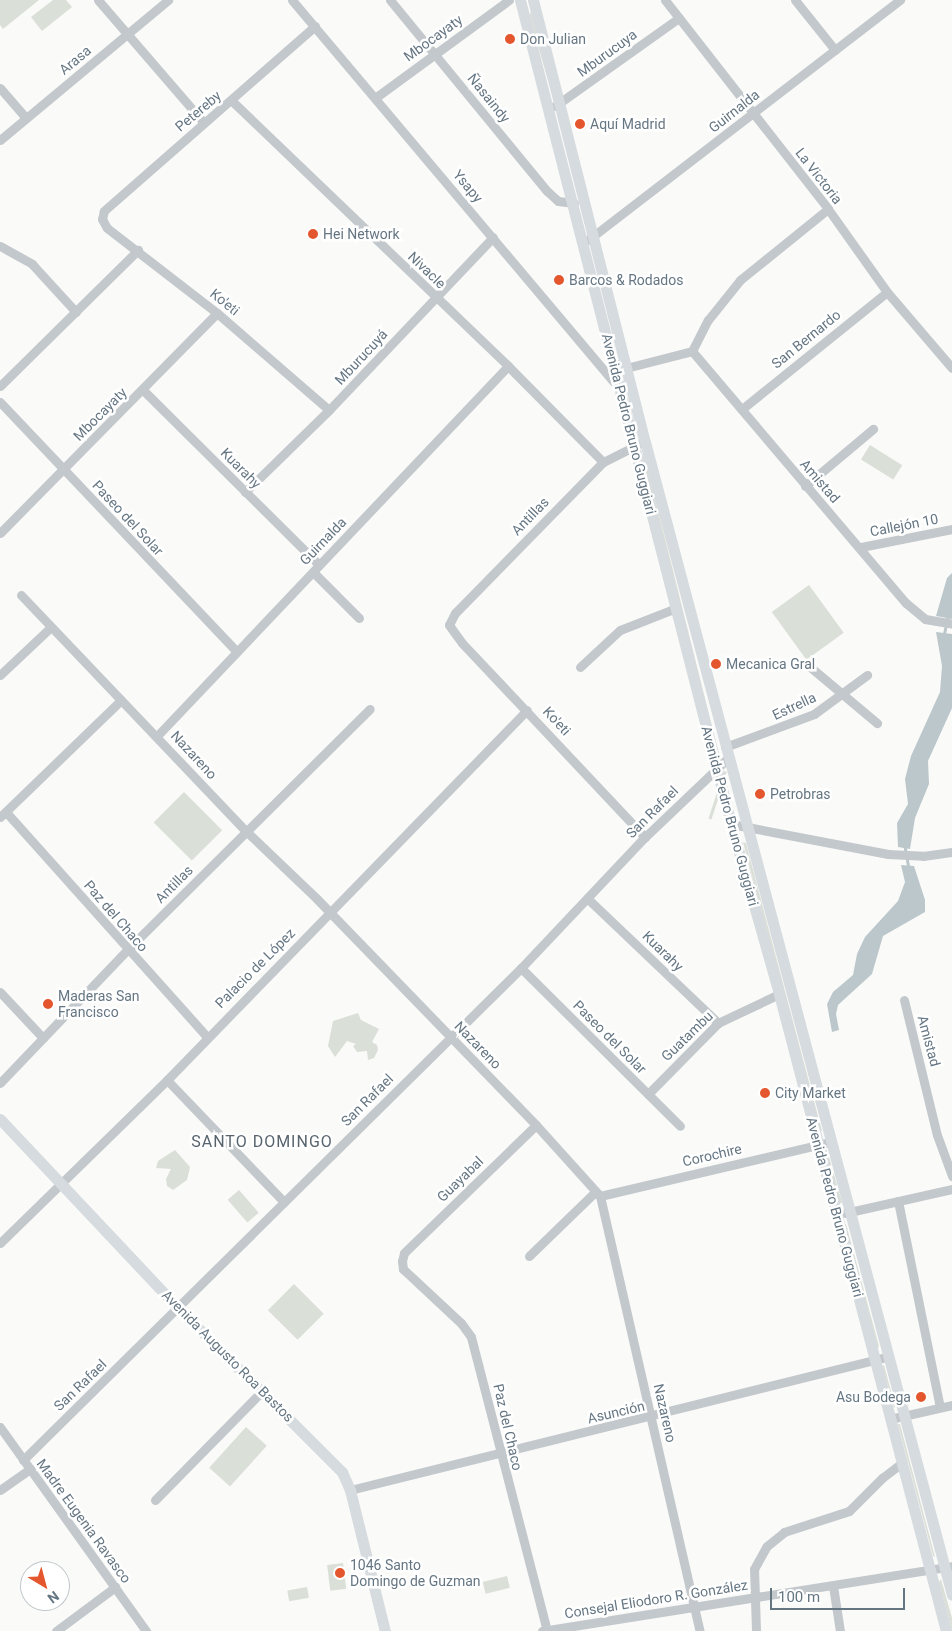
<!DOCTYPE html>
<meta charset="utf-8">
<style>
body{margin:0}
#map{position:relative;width:952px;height:1631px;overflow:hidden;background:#fafaf8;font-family:Roboto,sans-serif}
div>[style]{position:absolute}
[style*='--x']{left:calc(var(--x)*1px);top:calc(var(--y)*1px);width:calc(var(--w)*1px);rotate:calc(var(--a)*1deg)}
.green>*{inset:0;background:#dadfd7;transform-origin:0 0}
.water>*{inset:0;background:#bbc7cb}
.stream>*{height:2.5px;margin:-1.25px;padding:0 1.25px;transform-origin:1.25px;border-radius:1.25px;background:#bbc7cb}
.minor>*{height:9px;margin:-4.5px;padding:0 4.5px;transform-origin:4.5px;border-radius:4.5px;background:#c3c8cc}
.major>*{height:11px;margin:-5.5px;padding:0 5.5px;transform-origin:5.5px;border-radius:5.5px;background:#d6dbdf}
.dots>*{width:14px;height:14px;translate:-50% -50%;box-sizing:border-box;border:2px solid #fff;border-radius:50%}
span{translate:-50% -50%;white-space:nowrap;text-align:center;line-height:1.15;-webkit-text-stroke:5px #fff;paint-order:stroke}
.street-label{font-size:14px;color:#657683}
.poi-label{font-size:14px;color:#657683}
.left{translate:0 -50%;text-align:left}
.right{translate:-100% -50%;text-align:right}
.quarter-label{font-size:16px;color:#57646e;letter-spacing:1px}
.north{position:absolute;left:20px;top:1561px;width:50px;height:50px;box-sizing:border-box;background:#fff;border:1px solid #c1c8cd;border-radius:50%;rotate:143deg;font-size:14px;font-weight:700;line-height:20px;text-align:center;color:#657683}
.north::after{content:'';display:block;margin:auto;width:18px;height:22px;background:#e4572e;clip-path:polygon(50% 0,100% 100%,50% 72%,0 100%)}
.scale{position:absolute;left:770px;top:1588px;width:135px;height:22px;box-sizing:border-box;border:2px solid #657683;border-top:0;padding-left:6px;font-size:15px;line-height:18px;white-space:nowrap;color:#657683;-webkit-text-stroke:4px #fff;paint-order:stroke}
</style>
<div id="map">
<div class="green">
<div style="clip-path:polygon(0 0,39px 0,3px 29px,0 25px)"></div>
<div style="clip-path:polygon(53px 0,66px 0,72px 7px,42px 31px,31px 17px)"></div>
<div style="clip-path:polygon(531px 12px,554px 101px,529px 15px)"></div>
<div style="left:870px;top:445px;width:38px;height:17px;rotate:32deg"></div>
<div style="left:644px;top:454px;width:313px;height:2px;rotate:76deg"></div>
<div style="left:809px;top:585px;width:59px;height:46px;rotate:54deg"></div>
<div style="left:724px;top:771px;width:3px;height:50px;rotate:18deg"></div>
<div style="left:184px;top:792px;width:54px;height:43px;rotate:45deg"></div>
<div style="clip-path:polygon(743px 842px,746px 843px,822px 1131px,820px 1131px)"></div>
<div style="clip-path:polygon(358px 1013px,361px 1020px,379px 1029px,372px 1042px,377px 1045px,378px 1050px,374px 1058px,368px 1060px,367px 1051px,357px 1052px,353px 1046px,356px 1044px,347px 1041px,335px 1057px,328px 1046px,333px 1021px)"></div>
<div style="clip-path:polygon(175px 1150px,190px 1167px,187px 1180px,173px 1190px,167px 1186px,166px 1179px,171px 1169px,156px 1168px,158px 1161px)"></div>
<div style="left:827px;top:1150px;width:55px;height:3px;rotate:74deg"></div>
<div style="left:239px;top:1190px;width:30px;height:15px;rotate:49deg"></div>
<div style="clip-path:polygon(846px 1224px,879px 1346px,877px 1350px,845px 1225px)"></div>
<div style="left:294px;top:1284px;width:42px;height:37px;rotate:45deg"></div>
<div style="clip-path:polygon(884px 1365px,895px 1406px,894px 1408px,882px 1366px)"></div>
<div style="clip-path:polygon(898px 1424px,900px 1424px,935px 1557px,933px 1556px)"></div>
<div style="left:246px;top:1427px;width:28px;height:55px;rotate:42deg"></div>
<div style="left:343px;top:1563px;width:26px;height:16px;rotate:83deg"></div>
<div style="left:507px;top:1576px;width:12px;height:25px;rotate:76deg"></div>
<div style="clip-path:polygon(941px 1579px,952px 1618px,952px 1631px,939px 1582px)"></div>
<div style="left:307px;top:1587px;width:11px;height:20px;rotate:80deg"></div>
</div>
<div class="water">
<div style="clip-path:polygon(952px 573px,952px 619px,936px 616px,947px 578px)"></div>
<div style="clip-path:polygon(936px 632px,952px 634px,952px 708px,928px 761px,929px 784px,915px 818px,910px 849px,898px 847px,897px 823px,908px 804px,905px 779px,911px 756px,940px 692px,942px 666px)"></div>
<div style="clip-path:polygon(901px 865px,914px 866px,925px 900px,925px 912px,883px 936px,872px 974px,838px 1005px,836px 1014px,839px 1030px,832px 1032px,827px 1004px,833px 992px,853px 975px,857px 954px,865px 937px,898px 901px,905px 882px)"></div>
</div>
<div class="stream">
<div style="--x:944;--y:634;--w:19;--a:-78"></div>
<div style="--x:905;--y:846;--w:22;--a:80"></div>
</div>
<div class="minor">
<div style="--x:98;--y:0;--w:162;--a:49.2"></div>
<div style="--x:292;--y:0;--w:506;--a:49.89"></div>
<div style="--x:390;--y:0;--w:247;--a:50.6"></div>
<div style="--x:547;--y:191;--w:15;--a:42"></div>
<div style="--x:558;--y:201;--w:16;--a:7"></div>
<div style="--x:665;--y:0;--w:265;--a:52"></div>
<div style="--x:828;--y:209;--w:102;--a:54.6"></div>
<div style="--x:887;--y:292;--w:100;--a:49.5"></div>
<div style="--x:795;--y:0;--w:64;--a:51.3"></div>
<div style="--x:315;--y:26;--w:281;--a:138.8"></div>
<div style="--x:104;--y:211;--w:8;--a:104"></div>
<div style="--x:102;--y:219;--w:10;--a:61"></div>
<div style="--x:107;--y:228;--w:139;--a:37.7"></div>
<div style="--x:217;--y:313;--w:148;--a:40.9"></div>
<div style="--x:0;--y:88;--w:40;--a:49"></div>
<div style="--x:375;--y:98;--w:166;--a:-36.2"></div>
<div style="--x:232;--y:101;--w:383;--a:43.8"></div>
<div style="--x:508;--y:366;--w:135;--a:45.3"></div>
<div style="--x:555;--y:106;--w:152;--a:-35.4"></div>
<div style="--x:0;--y:140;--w:219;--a:-39.8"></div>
<div style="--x:588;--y:240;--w:394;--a:-37.6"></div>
<div style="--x:0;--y:246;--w:37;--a:29"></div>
<div style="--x:32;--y:264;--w:65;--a:47.5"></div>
<div style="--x:692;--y:351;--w:331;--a:49.7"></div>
<div style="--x:906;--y:603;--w:25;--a:40"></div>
<div style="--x:925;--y:619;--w:27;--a:10"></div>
<div style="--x:626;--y:368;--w:68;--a:-14.4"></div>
<div style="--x:692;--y:351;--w:35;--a:-63"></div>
<div style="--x:708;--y:320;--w:51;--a:-51.3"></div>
<div style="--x:740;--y:280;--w:113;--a:-38.9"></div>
<div style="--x:0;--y:386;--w:194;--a:-44.6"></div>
<div style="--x:143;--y:390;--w:248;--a:44.8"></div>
<div style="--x:0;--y:402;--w:344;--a:46.5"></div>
<div style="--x:742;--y:409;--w:186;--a:-38.9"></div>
<div style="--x:639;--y:444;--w:40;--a:153.4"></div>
<div style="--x:603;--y:462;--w:211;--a:134.4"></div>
<div style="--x:455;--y:613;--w:13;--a:117"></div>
<div style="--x:449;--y:625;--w:22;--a:54"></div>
<div style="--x:462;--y:643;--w:267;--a:46.7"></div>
<div style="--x:805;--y:486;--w:89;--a:-40"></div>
<div style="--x:245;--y:492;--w:117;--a:-44.3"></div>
<div style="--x:329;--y:410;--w:238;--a:-46.5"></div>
<div style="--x:0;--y:533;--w:309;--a:-45.4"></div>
<div style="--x:861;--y:547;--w:93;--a:-11.2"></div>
<div style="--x:313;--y:572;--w:65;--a:45"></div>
<div style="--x:21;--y:595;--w:327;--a:46.4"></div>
<div style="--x:247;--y:832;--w:97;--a:43.7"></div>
<div style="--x:317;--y:899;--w:315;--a:45.9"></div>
<div style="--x:536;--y:1125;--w:96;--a:48"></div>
<div style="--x:600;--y:1196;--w:446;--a:77.1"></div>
<div style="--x:809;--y:666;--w:89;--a:40"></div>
<div style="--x:580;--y:667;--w:54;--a:-42.8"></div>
<div style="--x:620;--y:630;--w:60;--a:-21.4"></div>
<div style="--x:0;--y:675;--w:70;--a:-43.3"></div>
<div style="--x:157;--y:736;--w:510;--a:-46.51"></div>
<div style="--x:725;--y:747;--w:95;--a:-20.3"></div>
<div style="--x:814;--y:714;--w:66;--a:-36.3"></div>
<div style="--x:6;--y:812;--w:300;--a:48.2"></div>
<div style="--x:0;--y:817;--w:168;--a:-44"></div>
<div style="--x:731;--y:824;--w:160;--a:10.8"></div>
<div style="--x:888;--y:854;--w:35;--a:3"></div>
<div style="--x:923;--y:856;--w:29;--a:-8"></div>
<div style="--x:588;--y:899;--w:180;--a:43.6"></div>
<div style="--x:521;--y:968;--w:224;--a:44.8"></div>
<div style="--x:0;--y:992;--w:63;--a:46.9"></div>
<div style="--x:904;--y:1000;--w:139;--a:76.3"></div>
<div style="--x:937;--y:1135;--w:44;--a:69.9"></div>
<div style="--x:167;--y:1080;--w:169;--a:46.2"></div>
<div style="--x:0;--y:1083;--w:184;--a:-46.3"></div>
<div style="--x:127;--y:950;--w:342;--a:-44.8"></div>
<div style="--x:648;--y:1094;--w:100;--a:-45.4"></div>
<div style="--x:718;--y:1023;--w:68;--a:-25.4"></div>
<div style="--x:536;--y:1125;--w:184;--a:135.9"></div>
<div style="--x:404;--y:1253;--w:8;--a:104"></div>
<div style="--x:402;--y:1261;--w:8;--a:83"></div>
<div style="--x:403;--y:1269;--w:79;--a:43"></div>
<div style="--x:461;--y:1323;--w:17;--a:54"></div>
<div style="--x:471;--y:1337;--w:304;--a:75.5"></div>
<div style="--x:600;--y:1196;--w:236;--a:-13.2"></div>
<div style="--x:898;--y:1201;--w:210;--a:78.5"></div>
<div style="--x:845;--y:1213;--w:110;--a:-12.6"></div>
<div style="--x:0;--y:1243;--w:233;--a:-44.3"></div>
<div style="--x:167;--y:1080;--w:516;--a:-45.78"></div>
<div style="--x:529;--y:1256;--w:93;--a:-44.1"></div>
<div style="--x:890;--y:1419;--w:64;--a:-12.7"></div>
<div style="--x:0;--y:1427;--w:251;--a:54.4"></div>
<div style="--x:23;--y:1460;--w:700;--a:-44.65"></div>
<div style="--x:521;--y:968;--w:180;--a:-46.6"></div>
<div style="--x:645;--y:837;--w:115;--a:-43.6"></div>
<div style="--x:0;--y:1490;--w:37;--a:-35"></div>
<div style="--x:350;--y:1490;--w:552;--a:-13.94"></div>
<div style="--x:155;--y:1500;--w:154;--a:-45.5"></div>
<div style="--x:833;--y:1586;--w:46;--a:81.2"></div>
<div style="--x:56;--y:1631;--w:74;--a:-36.7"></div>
<div style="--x:542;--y:1631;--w:415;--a:-9"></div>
<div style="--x:756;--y:1631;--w:62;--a:-91.8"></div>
<div style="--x:754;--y:1569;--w:26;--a:-61"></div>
<div style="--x:767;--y:1546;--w:22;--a:-39"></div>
<div style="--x:784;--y:1532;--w:68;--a:-17.9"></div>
<div style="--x:849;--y:1511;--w:47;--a:-45"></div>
<div style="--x:882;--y:1478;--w:25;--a:-37"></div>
</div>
<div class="major">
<div style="--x:520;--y:0;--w:851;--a:75.64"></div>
<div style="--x:731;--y:824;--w:177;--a:74.2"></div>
<div style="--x:779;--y:994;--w:659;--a:75.31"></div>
<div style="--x:533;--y:0;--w:456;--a:75.8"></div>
<div style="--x:645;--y:442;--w:1193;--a:75.09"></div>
<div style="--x:0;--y:1119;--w:261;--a:46.7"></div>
<div style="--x:179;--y:1309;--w:231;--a:45"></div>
<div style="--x:342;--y:1472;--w:20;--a:66"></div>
<div style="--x:350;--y:1490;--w:145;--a:76.1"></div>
</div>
<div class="dots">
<div style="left:510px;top:39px;background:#e4572e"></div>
<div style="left:580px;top:124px;background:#e4572e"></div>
<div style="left:313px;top:234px;background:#e4572e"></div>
<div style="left:559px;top:280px;background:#e4572e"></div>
<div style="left:716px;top:664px;background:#e4572e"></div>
<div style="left:760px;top:794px;background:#e4572e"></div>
<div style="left:48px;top:1004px;background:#e4572e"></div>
<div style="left:765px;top:1093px;background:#e4572e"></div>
<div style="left:921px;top:1397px;background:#e4572e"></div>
<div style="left:340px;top:1573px;background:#e4572e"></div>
</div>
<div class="street-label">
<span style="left:433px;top:38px;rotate:-36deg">Mbocayaty</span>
<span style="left:607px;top:53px;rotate:-36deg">Mburucuya</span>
<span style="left:75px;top:60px;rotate:-40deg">Arasa</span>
<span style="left:489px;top:98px;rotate:51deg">Ñasaindy</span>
<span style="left:198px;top:111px;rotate:-40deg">Petereby</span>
<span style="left:734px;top:111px;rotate:-38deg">Guirnalda</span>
<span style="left:819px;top:176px;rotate:52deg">La Victoria</span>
<span style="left:468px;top:186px;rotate:50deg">Ysapy</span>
<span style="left:427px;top:270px;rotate:44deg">Nivacle</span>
<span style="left:225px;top:302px;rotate:39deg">Ko'eti</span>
<span style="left:806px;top:339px;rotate:-39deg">San Bernardo</span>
<span style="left:361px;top:357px;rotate:-47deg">Mburucuyá</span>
<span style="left:100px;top:414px;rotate:-45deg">Mbocayaty</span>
<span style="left:629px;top:424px;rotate:76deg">Avenida Pedro Bruno Guggiari</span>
<span style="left:241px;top:468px;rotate:45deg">Kuarahy</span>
<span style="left:820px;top:481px;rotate:49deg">Amistad</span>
<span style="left:530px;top:516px;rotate:-46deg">Antillas</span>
<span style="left:128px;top:518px;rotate:47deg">Paseo del Solar</span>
<span style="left:904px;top:525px;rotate:-11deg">Callejón 10</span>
<span style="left:323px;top:541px;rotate:-46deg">Guirnalda</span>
<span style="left:794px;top:706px;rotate:-25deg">Estrella</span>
<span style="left:557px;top:721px;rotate:47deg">Ko'eti</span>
<span style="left:194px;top:755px;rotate:47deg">Nazareno</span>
<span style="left:652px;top:812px;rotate:-45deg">San Rafael</span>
<span style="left:730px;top:816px;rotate:75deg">Avenida Pedro Bruno Guggiari</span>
<span style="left:174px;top:884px;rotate:-45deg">Antillas</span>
<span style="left:116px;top:916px;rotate:49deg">Paz del Chaco</span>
<span style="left:663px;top:951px;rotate:44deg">Kuarahy</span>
<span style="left:255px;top:968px;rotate:-45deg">Palacio de López</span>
<span style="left:687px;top:1036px;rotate:-44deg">Guatambu</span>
<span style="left:610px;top:1037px;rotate:45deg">Paseo del Solar</span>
<span style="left:929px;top:1041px;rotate:75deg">Amistad</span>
<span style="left:478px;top:1045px;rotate:46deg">Nazareno</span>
<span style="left:367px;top:1100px;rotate:-45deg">San Rafael</span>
<span style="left:712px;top:1155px;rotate:-13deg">Corochire</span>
<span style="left:460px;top:1179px;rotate:-44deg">Guayabal</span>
<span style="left:835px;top:1207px;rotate:75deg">Avenida Pedro Bruno Guggiari</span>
<span style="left:228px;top:1356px;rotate:45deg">Avenida Augusto Roa Bastos</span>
<span style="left:80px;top:1385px;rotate:-44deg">San Rafael</span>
<span style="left:616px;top:1412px;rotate:-13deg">Asunción</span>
<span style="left:665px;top:1413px;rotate:77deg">Nazareno</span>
<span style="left:508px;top:1427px;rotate:77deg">Paz del Chaco</span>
<span style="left:84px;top:1521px;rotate:54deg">Madre Eugenia Ravasco</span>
<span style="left:656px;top:1599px;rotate:-9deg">Consejal Eliodoro R. González</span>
</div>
<div class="poi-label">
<span class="left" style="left:520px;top:39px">Don Julian</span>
<span class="left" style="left:590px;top:124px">Aquí Madrid</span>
<span class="left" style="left:323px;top:234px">Hei Network</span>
<span class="left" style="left:569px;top:280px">Barcos &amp; Rodados</span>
<span class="left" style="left:726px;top:664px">Mecanica Gral</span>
<span class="left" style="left:770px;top:794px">Petrobras</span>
<span class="left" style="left:58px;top:1004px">Maderas San<br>Francisco</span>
<span class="left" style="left:775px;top:1093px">City Market</span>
<span class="right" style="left:911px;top:1397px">Asu Bodega</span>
<span class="left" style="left:350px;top:1573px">1046 Santo<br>Domingo de Guzman</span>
</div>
<div class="quarter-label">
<span style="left:262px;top:1142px">SANTO DOMINGO</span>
</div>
<div class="north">N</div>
<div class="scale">100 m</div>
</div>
